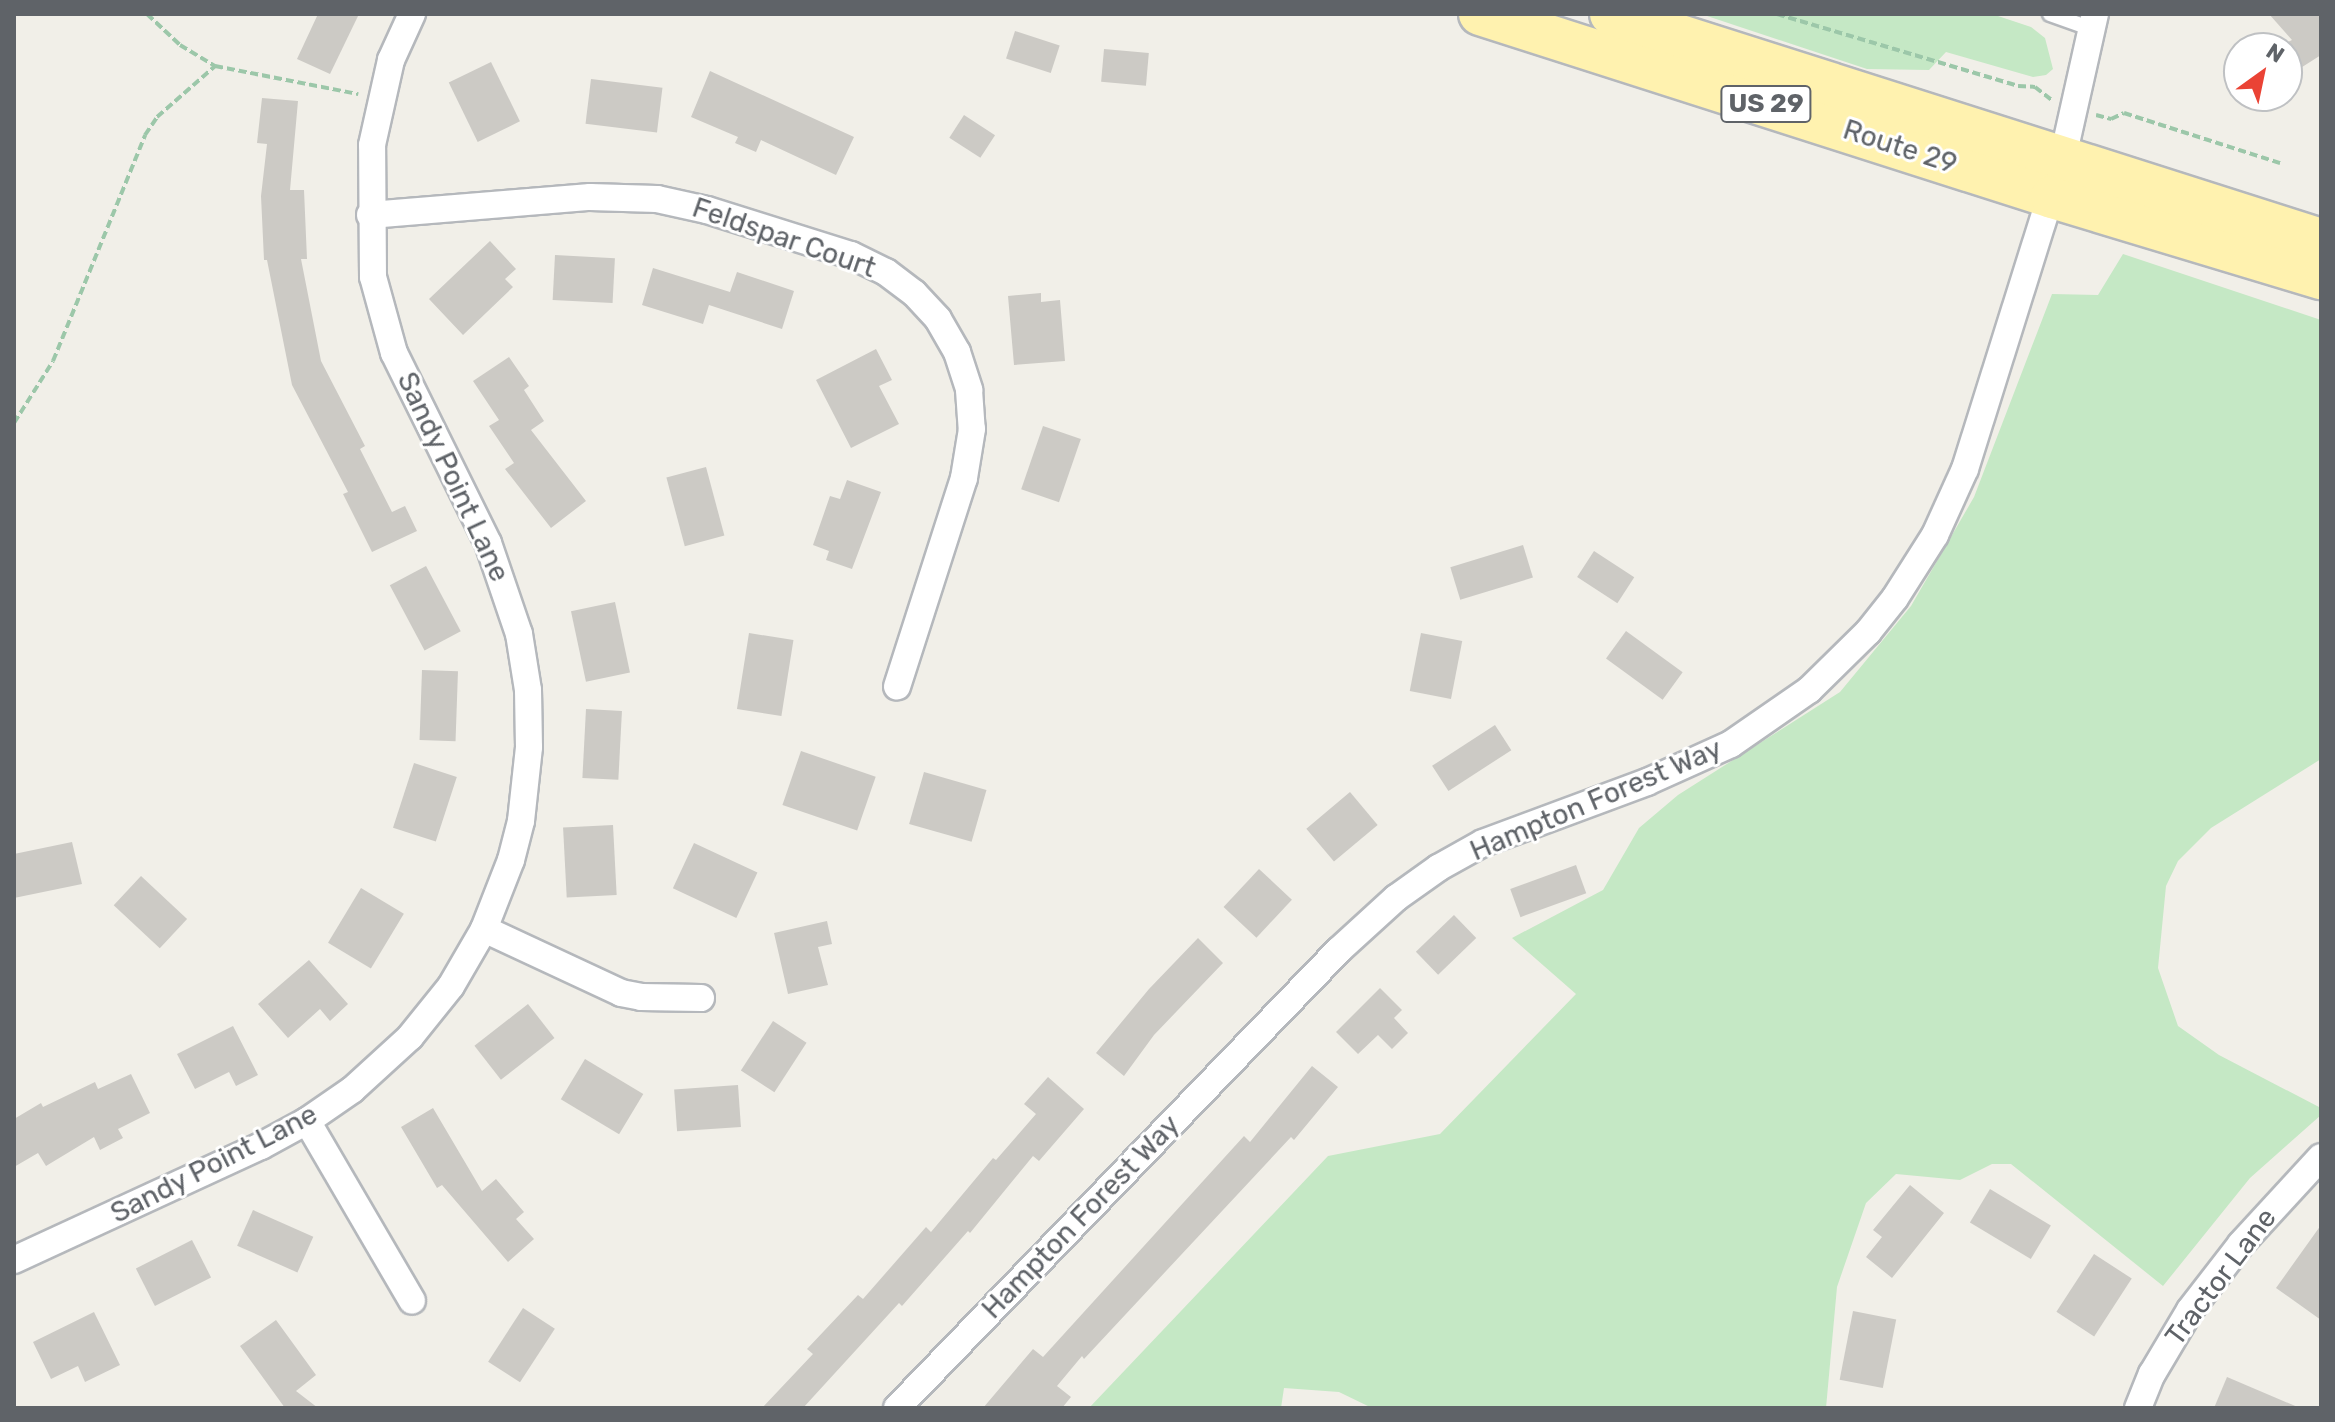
<!DOCTYPE html>
<style>
body{margin:0}
#map{position:relative;width:2335px;height:1422px;overflow:hidden;background:#f1efe8;font-family:Rubik,sans-serif}
div>[style]{position:absolute}
[style*='--x']{left:calc(var(--x)*1px);top:calc(var(--y)*1px);width:calc(var(--w)*1px);rotate:calc(var(--a)*1deg)}
.green>*{inset:0;background:#c5e8c5}
.building>*{inset:0;background:#cccac5;transform-origin:0 0}
.path>*{height:4px;margin-top:-2px;transform-origin:0;background:repeating-linear-gradient(90deg,#9cc7a9 0 8px,transparent 0 12px)}
.roads{filter:drop-shadow(2px 0 #b5b8bc) drop-shadow(-2px 0 #b5b8bc) drop-shadow(0 2px #b5b8bc) drop-shadow(0 -2px #b5b8bc)}
.lane>*{height:14px;margin:-7px;padding:0 7px;transform-origin:7px;border-radius:7px;background:#fff}
.street>*{height:26px;margin:-13px;padding:0 13px;transform-origin:13px;border-radius:13px;background:#fff}
.primary>*{height:42px;margin:-21px;padding:0 21px;transform-origin:21px;border-radius:21px;background:#fff2af}
span{translate:-50% -50%;white-space:nowrap;text-align:center;line-height:1.15;-webkit-text-stroke:6px #fff;paint-order:stroke}
.shield-label span{padding:2px 6px;background:#fff;border:2px solid;border-radius:6px;-webkit-text-stroke-width:0}
.shield-label{font-size:26px;color:#5f6368;font-weight:700}
.street-label{font-size:28px;color:#5f6368}
.frame{position:absolute;inset:0;border:16px solid #5f6368;pointer-events:none}
.north{position:absolute;left:2223px;top:32px;width:80px;height:80px;box-sizing:border-box;background:#fff;border:2px solid #bfc1c3;border-radius:50%;rotate:33deg;font-size:22px;font-weight:700;line-height:32px;text-align:center;color:#5f6368}
.north::after{content:'';display:block;margin:auto;width:28px;height:36px;background:#ea4335;clip-path:polygon(50% 0,100% 100%,50% 72%,0 100%)}
</style>
<div id="map">
<div class="green">
<div style="clip-path:polygon(1701px 14px,1992px 14px,2031px 27px,2045px 38px,2053px 69px,2046px 75px,2033px 77px,1946px 52px,1929px 70px,1867px 69px)"></div>
<div style="clip-path:polygon(2123px 254px,2321px 320px,2321px 759px,2211px 828px,2178px 861px,2166px 886px,2158px 968px,2178px 1026px,2219px 1055px,2319px 1107px,2321px 1115px,2250px 1178px,2163px 1286px,2011px 1164px,1992px 1164px,1960px 1180px,1896px 1174px,1866px 1203px,1837px 1287px,1826px 1408px,1372px 1408px,1339px 1392px,1284px 1388px,1281px 1408px,1089px 1408px,1328px 1156px,1440px 1134px,1576px 994px,1512px 938px,1603px 890px,1639px 828px,1678px 795px,1840px 692px,1911px 606px,1974px 497px,2052px 294px,2098px 295px)"></div>
</div>
<div class="building">
<div style="clip-path:polygon(318px 14px,359px 14px,330px 74px,297px 59px)"></div>
<div style="clip-path:polygon(2269px 14px,2321px 14px,2321px 55px,2299px 69px,2287px 55px,2287px 48px,2280px 46px,2292px 40px)"></div>
<div style="left:1015px;top:31px;width:47px;height:29px;rotate:18deg"></div>
<div style="left:1104px;top:49px;width:45px;height:33px;rotate:5deg"></div>
<div style="left:491px;top:62px;width:66px;height:47px;rotate:64deg"></div>
<div style="clip-path:polygon(710px 71px,854px 137px,836px 175px,761px 140px,756px 152px,735px 143px,738px 137px,691px 117px)"></div>
<div style="left:591px;top:79px;width:72px;height:45px;rotate:7deg"></div>
<div style="clip-path:polygon(262px 98px,298px 101px,290px 190px,304px 190px,307px 259px,301px 259px,321px 361px,365px 446px,360px 449px,392px 512px,405px 506px,417px 531px,372px 552px,343px 494px,348px 492px,292px 385px,267px 260px,264px 260px,261px 196px,267px 144px,257px 143px)"></div>
<div style="left:964px;top:115px;width:37px;height:27px;rotate:33deg"></div>
<div style="clip-path:polygon(490px 241px,516px 269px,505px 279px,513px 287px,463px 335px,429px 299px)"></div>
<div style="left:555px;top:255px;width:60px;height:45px;rotate:3deg"></div>
<div style="clip-path:polygon(653px 268px,730px 292px,737px 272px,794px 291px,782px 329px,709px 305px,703px 324px,642px 305px)"></div>
<div style="clip-path:polygon(1041px 293px,1041px 302px,1060px 300px,1065px 361px,1014px 365px,1008px 296px)"></div>
<div style="clip-path:polygon(876px 349px,892px 380px,879px 386px,899px 424px,851px 448px,816px 380px)"></div>
<div style="clip-path:polygon(509px 357px,529px 386px,524px 390px,544px 421px,531px 430px,586px 501px,551px 528px,505px 469px,514px 463px,489px 426px,499px 420px,473px 381px)"></div>
<div style="left:1043px;top:426px;width:40px;height:67px;rotate:19deg"></div>
<div style="left:706px;top:467px;width:71px;height:41px;rotate:75deg"></div>
<div style="clip-path:polygon(847px 480px,881px 492px,852px 569px,826px 560px,829px 551px,813px 545px,830px 496px,840px 499px)"></div>
<div style="left:1523px;top:545px;width:34px;height:76px;rotate:73deg"></div>
<div style="left:1594px;top:551px;width:48px;height:31px;rotate:33deg"></div>
<div style="left:426px;top:566px;width:74px;height:41px;rotate:62deg"></div>
<div style="left:615px;top:602px;width:72px;height:45px;rotate:78deg"></div>
<div style="left:1626px;top:631px;width:70px;height:34px;rotate:36deg"></div>
<div style="left:749px;top:633px;width:45px;height:77px;rotate:9deg"></div>
<div style="left:1421px;top:633px;width:42px;height:59px;rotate:11deg"></div>
<div style="left:422px;top:670px;width:36px;height:70px;rotate:2deg"></div>
<div style="left:586px;top:709px;width:36px;height:69px;rotate:3deg"></div>
<div style="left:1495px;top:725px;width:30px;height:75px;rotate:57deg"></div>
<div style="left:801px;top:751px;width:79px;height:57px;rotate:19deg"></div>
<div style="left:414px;top:763px;width:45px;height:68px;rotate:18deg"></div>
<div style="left:924px;top:772px;width:65px;height:54px;rotate:16deg"></div>
<div style="left:1350px;top:792px;width:43px;height:57px;rotate:50deg"></div>
<div style="left:613px;top:825px;width:70px;height:50px;rotate:87deg"></div>
<div style="clip-path:polygon(72px 842px,82px 884px,14px 898px,14px 854px)"></div>
<div style="left:694px;top:843px;width:70px;height:50px;rotate:25deg"></div>
<div style="left:1576px;top:865px;width:30px;height:70px;rotate:70deg"></div>
<div style="left:1259px;top:869px;width:45px;height:52px;rotate:43deg"></div>
<div style="left:141px;top:876px;width:63px;height:40px;rotate:43deg"></div>
<div style="left:361px;top:888px;width:50px;height:64px;rotate:31deg"></div>
<div style="left:1454px;top:915px;width:32px;height:53px;rotate:46deg"></div>
<div style="clip-path:polygon(827px 921px,832px 944px,818px 947px,828px 985px,788px 994px,774px 933px)"></div>
<div style="clip-path:polygon(1198px 938px,1223px 963px,1154px 1035px,1124px 1076px,1096px 1053px,1149px 989px)"></div>
<div style="clip-path:polygon(309px 960px,348px 1004px,330px 1021px,320px 1009px,288px 1038px,258px 1004px)"></div>
<div style="clip-path:polygon(1380px 988px,1402px 1010px,1394px 1018px,1408px 1033px,1392px 1049px,1378px 1035px,1358px 1054px,1336px 1032px)"></div>
<div style="left:528px;top:1004px;width:43px;height:68px;rotate:52deg"></div>
<div style="left:773px;top:1021px;width:40px;height:59px;rotate:33deg"></div>
<div style="clip-path:polygon(233px 1026px,258px 1075px,236px 1086px,229px 1072px,195px 1089px,177px 1054px)"></div>
<div style="left:585px;top:1059px;width:68px;height:47px;rotate:31deg"></div>
<div style="clip-path:polygon(1312px 1066px,1338px 1087px,1294px 1140px,1291px 1137px,1084px 1359px,1082px 1356px,1057px 1386px,1071px 1397px,1062px 1408px,983px 1408px,1033px 1349px,1043px 1357px,1244px 1136px,1250px 1142px)"></div>
<div style="clip-path:polygon(131px 1074px,150px 1113px,118px 1129px,123px 1138px,100px 1150px,94px 1137px,46px 1166px,38px 1153px,14px 1167px,14px 1119px,41px 1103px,43px 1107px,95px 1082px,98px 1089px)"></div>
<div style="clip-path:polygon(1048px 1077px,1084px 1109px,1039px 1161px,1033px 1156px,970px 1233px,968px 1231px,902px 1306px,899px 1303px,803px 1408px,762px 1408px,813px 1354px,807px 1349px,858px 1295px,863px 1299px,926px 1227px,931px 1232px,993px 1158px,996px 1160px,1036px 1114px,1024px 1104px)"></div>
<div style="left:738px;top:1085px;width:42px;height:64px;rotate:86deg"></div>
<div style="clip-path:polygon(433px 1108px,482px 1191px,496px 1179px,524px 1212px,516px 1219px,534px 1239px,508px 1262px,442px 1185px,437px 1188px,401px 1127px)"></div>
<div style="clip-path:polygon(1910px 1185px,1944px 1213px,1892px 1278px,1866px 1257px,1882px 1237px,1873px 1230px)"></div>
<div style="left:1990px;top:1189px;width:71px;height:39px;rotate:31deg"></div>
<div style="left:253px;top:1210px;width:66px;height:39px;rotate:24deg"></div>
<div style="clip-path:polygon(2321px 1225px,2321px 1320px,2276px 1288px)"></div>
<div style="left:192px;top:1240px;width:42px;height:63px;rotate:63deg"></div>
<div style="left:2094px;top:1254px;width:45px;height:69px;rotate:33deg"></div>
<div style="left:523px;top:1308px;width:38px;height:64px;rotate:33deg"></div>
<div style="left:1853px;top:1311px;width:44px;height:70px;rotate:11deg"></div>
<div style="clip-path:polygon(94px 1312px,120px 1365px,85px 1382px,78px 1366px,51px 1379px,33px 1342px)"></div>
<div style="clip-path:polygon(276px 1320px,316px 1375px,296px 1391px,318px 1408px,285px 1408px,240px 1346px)"></div>
<div style="clip-path:polygon(2227px 1377px,2300px 1408px,2214px 1408px)"></div>
</div>
<div class="path">
<div style="--x:147;--y:14;--w:45;--a:43.2"></div>
<div style="--x:180;--y:45;--w:41;--a:31"></div>
<div style="--x:1777;--y:14;--w:252;--a:16.6"></div>
<div style="--x:2018;--y:86;--w:17;--a:3"></div>
<div style="--x:2035;--y:87;--w:23;--a:38"></div>
<div style="--x:2096;--y:115;--w:16;--a:15"></div>
<div style="--x:2111;--y:119;--w:14;--a:-25"></div>
<div style="--x:2124;--y:113;--w:164;--a:17.8"></div>
<div style="--x:14;--y:423;--w:73;--a:-57.8"></div>
<div style="--x:53;--y:361;--w:244;--a:-67.8"></div>
<div style="--x:145;--y:135;--w:22;--a:-56"></div>
<div style="--x:157;--y:117;--w:77;--a:-41.3"></div>
<div style="--x:215;--y:66;--w:146;--a:11.1"></div>
</div>
<div class="roads">
<div class="lane">
<div style="--x:2050;--y:14;--w:45;--a:19.7"></div>
</div>
<div class="street">
<div style="--x:370;--y:215;--w:221;--a:-4.7"></div>
<div style="--x:590;--y:197;--w:67;--a:1.7"></div>
<div style="--x:657;--y:199;--w:51;--a:12.4"></div>
<div style="--x:707;--y:210;--w:151;--a:17.4"></div>
<div style="--x:851;--y:255;--w:39;--a:26"></div>
<div style="--x:886;--y:272;--w:35;--a:37"></div>
<div style="--x:914;--y:293;--w:35;--a:47"></div>
<div style="--x:938;--y:319;--w:38;--a:60"></div>
<div style="--x:957;--y:352;--w:40;--a:72"></div>
<div style="--x:969;--y:390;--w:39;--a:86"></div>
<div style="--x:972;--y:429;--w:50;--a:99.3"></div>
<div style="--x:964;--y:478;--w:219;--a:107.8"></div>
<div style="--x:484;--y:929;--w:151;--a:25"></div>
<div style="--x:621;--y:993;--w:20;--a:11"></div>
<div style="--x:641;--y:997;--w:60;--a:1"></div>
<div style="--x:307;--y:1121;--w:208;--a:59.7"></div>
<div style="--x:14;--y:1260;--w:272;--a:-24.8"></div>
<div style="--x:261;--y:1146;--w:52;--a:-28.5"></div>
<div style="--x:307;--y:1121;--w:55;--a:-34.6"></div>
<div style="--x:352;--y:1090;--w:79;--a:-42.4"></div>
<div style="--x:410;--y:1037;--w:65;--a:-51.2"></div>
<div style="--x:451;--y:986;--w:66;--a:-59.9"></div>
<div style="--x:484;--y:929;--w:74;--a:-68.6"></div>
<div style="--x:511;--y:860;--w:40;--a:-75.6"></div>
<div style="--x:521;--y:821;--w:74;--a:-83.8"></div>
<div style="--x:529;--y:747;--w:57;--a:-91"></div>
<div style="--x:528;--y:690;--w:57;--a:-99.1"></div>
<div style="--x:519;--y:634;--w:96;--a:-108.8"></div>
<div style="--x:488;--y:543;--w:212;--a:-116.3"></div>
<div style="--x:394;--y:353;--w:79;--a:-105.4"></div>
<div style="--x:373;--y:277;--w:132;--a:-90.4"></div>
<div style="--x:372;--y:145;--w:87;--a:-77.4"></div>
<div style="--x:391;--y:60;--w:51;--a:-65.5"></div>
<div style="--x:897;--y:1408;--w:636;--a:-46.02"></div>
<div style="--x:1339;--y:950;--w:77;--a:-42.4"></div>
<div style="--x:1396;--y:898;--w:52;--a:-35.5"></div>
<div style="--x:1438;--y:868;--w:51;--a:-29.1"></div>
<div style="--x:1483;--y:843;--w:175;--a:-20.4"></div>
<div style="--x:1647;--y:782;--w:92;--a:-24.3"></div>
<div style="--x:1731;--y:744;--w:95;--a:-34.7"></div>
<div style="--x:1809;--y:690;--w:83;--a:-44.5"></div>
<div style="--x:1868;--y:632;--w:43;--a:-51.5"></div>
<div style="--x:1895;--y:598;--w:75;--a:-57.6"></div>
<div style="--x:1935;--y:535;--w:72;--a:-65.6"></div>
<div style="--x:1965;--y:469;--w:327;--a:-72.6"></div>
<div style="--x:2063;--y:157;--w:147;--a:-77.4"></div>
<div style="--x:2138;--y:1408;--w:37;--a:-68"></div>
<div style="--x:2152;--y:1374;--w:74;--a:-59.3"></div>
<div style="--x:2190;--y:1310;--w:83;--a:-52.3"></div>
<div style="--x:2241;--y:1244;--w:118;--a:-47.4"></div>
</div>
<div class="primary">
<div style="--x:1480;--y:14;--w:601;--a:17.74"></div>
<div style="--x:2052;--y:197;--w:281;--a:16.8"></div>
<div style="--x:1611;--y:14;--w:745;--a:17.66"></div>
</div>
</div>
<div class="shield-label">
<span style="left:1766px;top:104px">US 29</span>
</div>
<div class="street-label">
<span style="left:1900px;top:147px;rotate:18deg">Route 29</span>
<span style="left:784px;top:238px;rotate:19deg">Feldspar Court</span>
<span style="left:453px;top:477px;rotate:65deg">Sandy Point Lane</span>
<span style="left:1596px;top:800px;rotate:-23deg">Hampton Forest Way</span>
<span style="left:214px;top:1164px;rotate:-27deg">Sandy Point Lane</span>
<span style="left:1081px;top:1217px;rotate:-46deg">Hampton Forest Way</span>
<span style="left:2221px;top:1277px;rotate:-53deg">Tractor Lane</span>
</div>
<div class="frame"></div>
<div class="north">N</div>
</div>
